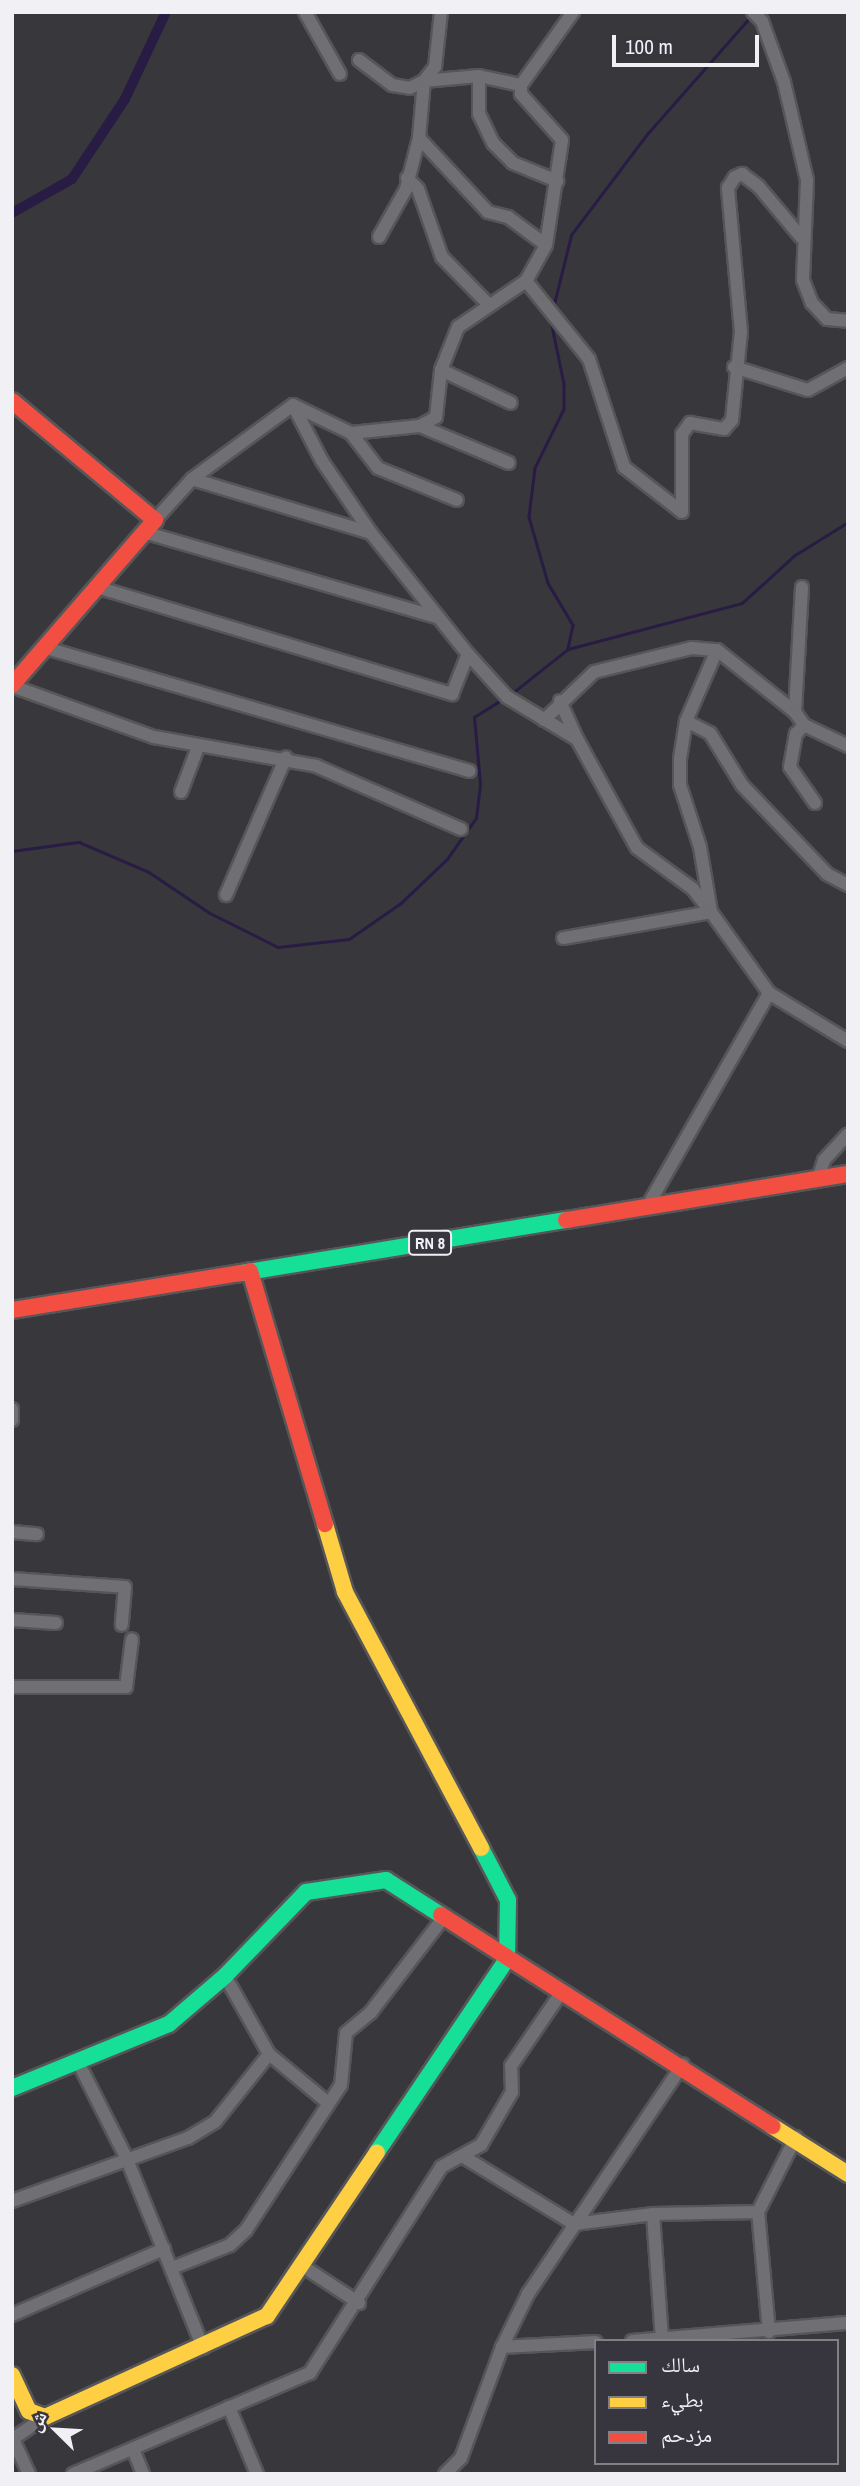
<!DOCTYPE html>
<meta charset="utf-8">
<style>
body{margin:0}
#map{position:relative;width:860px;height:2486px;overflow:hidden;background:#38373b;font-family:"Archivo Narrow","Noto Naskh Arabic",sans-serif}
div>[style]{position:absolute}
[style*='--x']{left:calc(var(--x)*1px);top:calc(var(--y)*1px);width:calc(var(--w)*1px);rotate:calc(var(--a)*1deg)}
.stream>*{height:2.5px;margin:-1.25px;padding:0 1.25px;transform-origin:1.25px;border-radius:1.25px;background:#291c44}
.canal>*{height:10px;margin:-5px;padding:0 5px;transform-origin:5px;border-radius:5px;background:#291c44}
.roads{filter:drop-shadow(2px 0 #565659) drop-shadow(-2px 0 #565659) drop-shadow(0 2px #565659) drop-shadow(0 -2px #565659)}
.street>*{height:12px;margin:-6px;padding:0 6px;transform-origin:6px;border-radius:6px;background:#706f73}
.fast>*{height:16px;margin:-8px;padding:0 8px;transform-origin:8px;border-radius:8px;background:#16e098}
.slow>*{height:16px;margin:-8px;padding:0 8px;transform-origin:8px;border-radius:8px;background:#ffcf43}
.jam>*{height:16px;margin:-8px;padding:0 8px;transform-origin:8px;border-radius:8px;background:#f24e42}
span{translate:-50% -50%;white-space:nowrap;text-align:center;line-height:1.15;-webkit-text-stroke:5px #37353d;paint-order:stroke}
.shield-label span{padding:2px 5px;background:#37353d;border:2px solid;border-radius:5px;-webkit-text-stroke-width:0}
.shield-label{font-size:16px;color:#f1f0f5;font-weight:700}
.frame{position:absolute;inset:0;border:14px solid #f1f0f5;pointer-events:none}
.legend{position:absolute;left:594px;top:2339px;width:245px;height:126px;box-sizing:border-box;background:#37353d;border:2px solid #818087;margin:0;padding:9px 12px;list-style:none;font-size:21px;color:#f1f0f5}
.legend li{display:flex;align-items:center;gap:14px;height:35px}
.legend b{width:35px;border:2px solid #818087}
.north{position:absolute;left:21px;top:2395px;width:70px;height:70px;-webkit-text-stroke:5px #37353d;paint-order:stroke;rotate:294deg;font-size:19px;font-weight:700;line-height:28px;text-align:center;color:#f1f0f5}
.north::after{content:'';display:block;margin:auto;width:24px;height:32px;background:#f1f0f5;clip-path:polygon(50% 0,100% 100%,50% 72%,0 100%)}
.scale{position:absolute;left:612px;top:35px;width:147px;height:32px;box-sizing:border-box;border:4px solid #f1f0f5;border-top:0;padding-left:9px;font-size:21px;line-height:24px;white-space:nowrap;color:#f1f0f5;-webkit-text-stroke:5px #37353d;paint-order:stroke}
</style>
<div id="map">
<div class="stream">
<div style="--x:553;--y:308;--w:75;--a:-76.1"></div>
<div style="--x:571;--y:235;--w:128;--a:-53"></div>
<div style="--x:648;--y:133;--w:157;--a:-48.6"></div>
<div style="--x:551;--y:321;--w:64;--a:78.3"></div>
<div style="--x:564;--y:384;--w:25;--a:90"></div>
<div style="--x:564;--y:409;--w:66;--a:116.2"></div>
<div style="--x:535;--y:468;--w:49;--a:97"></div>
<div style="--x:529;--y:517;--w:69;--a:73.9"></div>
<div style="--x:548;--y:583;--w:49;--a:59.2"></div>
<div style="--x:573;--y:625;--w:25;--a:102"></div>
<div style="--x:510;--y:695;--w:74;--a:-38.4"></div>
<div style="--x:568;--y:649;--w:180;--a:-14.8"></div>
<div style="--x:742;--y:603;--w:72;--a:-42.2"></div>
<div style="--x:795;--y:555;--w:62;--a:-31.9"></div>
<div style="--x:12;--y:851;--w:68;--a:-7.7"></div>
<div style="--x:79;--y:842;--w:76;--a:23.2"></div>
<div style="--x:149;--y:872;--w:73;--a:33.9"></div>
<div style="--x:210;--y:913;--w:76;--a:26.6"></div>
<div style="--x:278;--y:947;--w:71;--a:-6.4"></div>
<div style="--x:349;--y:939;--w:63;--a:-34.7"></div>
<div style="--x:401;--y:903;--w:64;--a:-43.7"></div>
<div style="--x:447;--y:859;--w:50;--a:-54.7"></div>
<div style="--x:476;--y:818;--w:34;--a:-83"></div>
<div style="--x:480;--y:784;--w:67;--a:-95.1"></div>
<div style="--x:474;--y:717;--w:36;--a:-32"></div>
</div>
<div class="canal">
<div style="--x:12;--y:213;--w:69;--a:-29.5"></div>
<div style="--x:72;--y:179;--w:96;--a:-56.5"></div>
<div style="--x:125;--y:99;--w:96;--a:-64.8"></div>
</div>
<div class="roads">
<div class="street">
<div style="--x:305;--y:12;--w:71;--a:60.6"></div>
<div style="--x:753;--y:12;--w:13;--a:45"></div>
<div style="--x:762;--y:21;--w:65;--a:70.2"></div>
<div style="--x:784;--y:82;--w:101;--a:76.8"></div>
<div style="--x:807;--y:180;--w:100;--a:92.3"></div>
<div style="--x:803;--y:280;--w:25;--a:69"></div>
<div style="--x:812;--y:303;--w:22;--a:47"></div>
<div style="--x:827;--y:319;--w:21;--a:5"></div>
<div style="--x:359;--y:60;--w:41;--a:37.1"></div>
<div style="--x:392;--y:85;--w:18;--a:9"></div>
<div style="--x:410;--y:88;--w:16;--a:-27"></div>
<div style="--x:424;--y:81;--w:18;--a:-52"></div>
<div style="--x:435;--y:67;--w:55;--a:-83.8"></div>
<div style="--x:479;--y:76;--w:38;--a:90"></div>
<div style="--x:479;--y:114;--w:32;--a:64"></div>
<div style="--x:493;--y:143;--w:28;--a:45"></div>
<div style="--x:513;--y:163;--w:48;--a:22.2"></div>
<div style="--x:419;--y:138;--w:101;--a:47"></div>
<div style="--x:488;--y:212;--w:21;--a:14"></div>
<div style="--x:508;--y:217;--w:47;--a:36.4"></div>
<div style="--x:407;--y:178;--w:16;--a:45"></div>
<div style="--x:418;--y:189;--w:72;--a:70.6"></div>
<div style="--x:442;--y:257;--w:64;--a:45.6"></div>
<div style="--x:379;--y:237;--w:55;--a:-60.6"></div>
<div style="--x:406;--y:189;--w:53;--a:-75.7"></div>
<div style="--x:419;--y:138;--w:57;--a:-85"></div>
<div style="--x:424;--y:81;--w:55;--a:-5.2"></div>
<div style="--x:479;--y:76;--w:43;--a:12.1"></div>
<div style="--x:526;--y:281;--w:100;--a:51.1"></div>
<div style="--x:589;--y:359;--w:114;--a:72"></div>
<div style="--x:624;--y:467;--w:73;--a:37.8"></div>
<div style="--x:682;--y:512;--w:78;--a:-90"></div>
<div style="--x:682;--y:434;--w:14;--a:-54"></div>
<div style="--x:690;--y:423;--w:35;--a:10"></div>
<div style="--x:724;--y:429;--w:12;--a:-48"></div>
<div style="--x:732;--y:420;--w:88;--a:-84.2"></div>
<div style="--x:741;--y:332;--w:145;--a:-95.2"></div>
<div style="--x:728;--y:188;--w:13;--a:-58"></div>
<div style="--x:735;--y:177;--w:8;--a:-23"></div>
<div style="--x:742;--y:174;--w:21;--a:37"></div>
<div style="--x:759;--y:187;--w:65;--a:50"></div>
<div style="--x:734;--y:367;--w:77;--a:17.3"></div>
<div style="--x:808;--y:390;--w:46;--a:-28.8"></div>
<div style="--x:441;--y:370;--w:77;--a:25.2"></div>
<div style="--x:293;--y:405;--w:63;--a:62.6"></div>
<div style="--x:322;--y:461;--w:87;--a:55.8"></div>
<div style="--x:371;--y:533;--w:155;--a:51.3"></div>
<div style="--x:468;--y:654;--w:58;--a:47.8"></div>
<div style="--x:507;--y:697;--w:82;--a:31"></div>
<div style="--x:577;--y:739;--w:124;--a:61.2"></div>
<div style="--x:637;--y:848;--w:69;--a:36.2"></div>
<div style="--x:693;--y:889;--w:29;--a:52"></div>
<div style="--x:711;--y:912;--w:150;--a:170"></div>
<div style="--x:420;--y:426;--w:96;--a:22.6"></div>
<div style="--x:351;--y:433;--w:44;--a:52.4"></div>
<div style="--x:378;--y:468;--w:85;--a:22.1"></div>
<div style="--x:192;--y:479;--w:187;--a:16.8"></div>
<div style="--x:155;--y:520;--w:55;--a:-47.9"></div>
<div style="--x:192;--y:479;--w:125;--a:-36.2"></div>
<div style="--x:293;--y:405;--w:64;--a:25.8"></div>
<div style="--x:351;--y:433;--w:69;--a:-5.8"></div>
<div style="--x:420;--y:426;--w:18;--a:-29"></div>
<div style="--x:436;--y:417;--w:47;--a:-83.9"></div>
<div style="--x:441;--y:370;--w:46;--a:-68.4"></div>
<div style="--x:458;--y:327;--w:82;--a:-34.1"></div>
<div style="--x:526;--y:281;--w:41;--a:-60.9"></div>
<div style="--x:546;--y:245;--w:106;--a:-81.3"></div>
<div style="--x:562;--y:140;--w:62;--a:-131.7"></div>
<div style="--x:521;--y:94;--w:9;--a:-90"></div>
<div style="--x:521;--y:85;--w:90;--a:-54.5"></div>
<div style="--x:147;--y:533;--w:304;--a:16.2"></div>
<div style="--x:100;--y:588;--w:368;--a:16.8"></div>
<div style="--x:452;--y:694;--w:43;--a:-68.2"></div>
<div style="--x:46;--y:648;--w:441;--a:16.2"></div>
<div style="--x:717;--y:650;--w:77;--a:113.6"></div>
<div style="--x:686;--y:721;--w:39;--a:99"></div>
<div style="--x:680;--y:760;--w:25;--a:90"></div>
<div style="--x:680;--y:785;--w:65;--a:72.1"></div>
<div style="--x:700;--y:847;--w:66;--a:80.4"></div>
<div style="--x:711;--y:912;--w:100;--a:54.4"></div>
<div style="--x:769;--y:993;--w:92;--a:31.3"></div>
<div style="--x:12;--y:686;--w:151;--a:19.8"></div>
<div style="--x:154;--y:737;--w:165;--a:10.1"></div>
<div style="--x:316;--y:766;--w:158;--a:23.5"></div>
<div style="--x:560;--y:701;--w:42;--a:65.9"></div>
<div style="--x:795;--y:712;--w:125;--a:-86.8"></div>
<div style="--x:544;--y:720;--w:69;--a:-43.8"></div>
<div style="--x:594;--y:672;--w:101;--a:-13.8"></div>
<div style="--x:692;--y:648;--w:25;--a:5"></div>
<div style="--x:717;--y:650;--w:100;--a:38.5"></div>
<div style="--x:795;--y:712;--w:16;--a:55"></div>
<div style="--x:686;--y:721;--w:27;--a:27"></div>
<div style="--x:710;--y:733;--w:61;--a:58.4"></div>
<div style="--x:742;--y:785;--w:123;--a:46.3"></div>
<div style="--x:827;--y:874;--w:24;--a:28"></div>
<div style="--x:181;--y:792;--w:48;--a:-69.3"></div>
<div style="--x:815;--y:803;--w:44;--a:-124.8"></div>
<div style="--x:790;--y:767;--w:34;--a:-80"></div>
<div style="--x:796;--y:734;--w:12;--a:-48"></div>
<div style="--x:804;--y:725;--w:49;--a:25.5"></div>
<div style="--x:226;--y:895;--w:150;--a:-66.5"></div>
<div style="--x:818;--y:1179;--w:20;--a:-72"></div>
<div style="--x:824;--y:1160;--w:35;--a:-47"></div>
<div style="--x:647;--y:1207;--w:246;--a:-60.3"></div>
<div style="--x:12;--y:1409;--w:11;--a:90"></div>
<div style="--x:12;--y:1532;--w:25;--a:5"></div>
<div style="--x:12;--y:1579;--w:113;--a:4"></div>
<div style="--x:125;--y:1587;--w:38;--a:95"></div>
<div style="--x:12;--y:1620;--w:44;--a:3.9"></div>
<div style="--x:12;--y:1687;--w:114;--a:0"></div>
<div style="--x:126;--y:1687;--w:48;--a:-82.9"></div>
<div style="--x:225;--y:1976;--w:90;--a:60.6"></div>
<div style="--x:269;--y:2054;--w:77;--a:39.7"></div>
<div style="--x:79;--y:2064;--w:104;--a:63.2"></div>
<div style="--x:126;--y:2157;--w:206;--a:68"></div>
<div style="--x:464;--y:2157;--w:129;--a:31.3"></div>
<div style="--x:574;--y:2224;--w:80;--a:-7.2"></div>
<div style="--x:653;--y:2214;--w:105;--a:-1.1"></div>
<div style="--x:12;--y:2201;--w:187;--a:-19.7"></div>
<div style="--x:188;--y:2138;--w:31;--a:-31"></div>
<div style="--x:215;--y:2122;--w:87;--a:-51.5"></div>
<div style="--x:653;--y:2214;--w:125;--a:85.9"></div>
<div style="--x:304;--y:2267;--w:66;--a:33.2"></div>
<div style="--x:172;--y:2268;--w:62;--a:-21.6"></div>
<div style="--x:230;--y:2245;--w:22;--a:-43"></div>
<div style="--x:246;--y:2230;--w:173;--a:-56.8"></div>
<div style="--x:341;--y:2085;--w:52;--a:-84.5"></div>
<div style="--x:346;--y:2033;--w:33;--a:-40"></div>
<div style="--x:371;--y:2012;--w:120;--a:-52.5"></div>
<div style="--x:12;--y:2315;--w:166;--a:-23.5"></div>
<div style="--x:769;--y:2332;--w:121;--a:-95.2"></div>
<div style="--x:758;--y:2212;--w:84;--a:-63.1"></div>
<div style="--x:632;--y:2341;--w:217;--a:-4.8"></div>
<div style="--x:502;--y:2347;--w:59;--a:-63.9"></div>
<div style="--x:528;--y:2294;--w:277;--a:-56"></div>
<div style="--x:229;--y:2407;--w:73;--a:67.3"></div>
<div style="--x:12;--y:2437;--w:41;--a:65.3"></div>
<div style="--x:14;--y:2438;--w:37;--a:-34"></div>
<div style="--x:133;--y:2449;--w:27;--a:68"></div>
<div style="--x:73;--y:2474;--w:258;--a:-23.1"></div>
<div style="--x:310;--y:2373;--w:244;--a:-57.5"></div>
<div style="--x:441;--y:2167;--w:46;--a:-28.8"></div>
<div style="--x:481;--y:2145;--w:61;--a:-59.7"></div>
<div style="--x:512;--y:2092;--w:26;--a:-92"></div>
<div style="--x:511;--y:2066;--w:88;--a:-55.6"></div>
<div style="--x:445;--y:2474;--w:23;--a:-45"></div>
<div style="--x:461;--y:2458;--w:118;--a:-69.7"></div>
<div style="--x:502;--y:2347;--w:94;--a:-3"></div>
</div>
<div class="fast">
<div style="--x:241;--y:1273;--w:329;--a:-9.3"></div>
<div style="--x:12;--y:2088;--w:170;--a:-22.2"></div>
<div style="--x:169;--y:2024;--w:74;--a:-40.6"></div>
<div style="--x:225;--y:1976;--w:117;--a:-46"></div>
<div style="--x:306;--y:1892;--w:81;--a:-8.5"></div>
<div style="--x:386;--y:1880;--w:65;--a:32.5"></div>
<div style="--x:377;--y:2152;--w:233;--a:-56"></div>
<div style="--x:507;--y:1959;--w:59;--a:-89"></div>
<div style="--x:508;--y:1900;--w:59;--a:-117.4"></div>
</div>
<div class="slow">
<div style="--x:325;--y:1524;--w:71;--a:73.6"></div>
<div style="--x:345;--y:1592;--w:290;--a:62"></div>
<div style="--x:772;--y:2126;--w:90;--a:32.3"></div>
<div style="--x:12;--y:2375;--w:40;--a:65"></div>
<div style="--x:29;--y:2411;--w:17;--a:21"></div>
<div style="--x:45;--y:2417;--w:244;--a:-24.5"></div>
<div style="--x:267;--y:2316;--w:197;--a:-56.1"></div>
</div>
<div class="jam">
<div style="--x:12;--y:401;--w:186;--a:39.8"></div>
<div style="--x:155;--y:520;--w:218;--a:130.9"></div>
<div style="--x:566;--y:1220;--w:286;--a:-9.3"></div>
<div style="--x:250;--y:1271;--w:264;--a:73.5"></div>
<div style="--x:12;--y:1310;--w:232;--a:-9.2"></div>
<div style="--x:441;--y:1915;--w:393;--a:32.5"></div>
</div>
</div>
<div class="shield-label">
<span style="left:430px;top:1243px">RN 8</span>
</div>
<div class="frame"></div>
<ul class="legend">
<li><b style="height:9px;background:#16e098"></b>سالك</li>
<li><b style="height:9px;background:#ffcf43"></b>بطيء</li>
<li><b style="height:9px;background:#f24e42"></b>مزدحم</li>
</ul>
<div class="north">ش</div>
<div class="scale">100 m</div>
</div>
